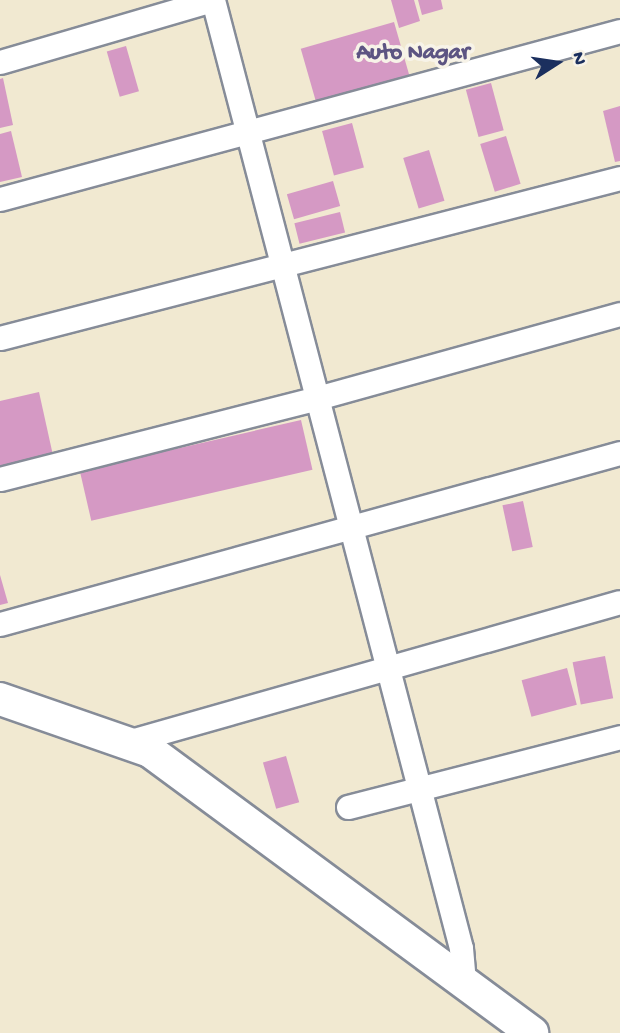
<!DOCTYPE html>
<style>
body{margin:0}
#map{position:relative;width:620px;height:1033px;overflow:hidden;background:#f1e9d1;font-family:"Gochi Hand",sans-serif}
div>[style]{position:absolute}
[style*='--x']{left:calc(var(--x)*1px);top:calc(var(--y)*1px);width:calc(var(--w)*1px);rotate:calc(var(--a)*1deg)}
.building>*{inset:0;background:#d599c4;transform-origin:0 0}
.roads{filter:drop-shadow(2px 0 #868c98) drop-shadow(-2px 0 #868c98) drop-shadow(0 2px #868c98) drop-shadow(0 -2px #868c98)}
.street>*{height:23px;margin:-11.5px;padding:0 11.5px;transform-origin:11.5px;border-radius:11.5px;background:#fff}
.secondary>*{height:32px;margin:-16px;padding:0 16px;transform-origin:16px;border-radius:16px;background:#fff}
span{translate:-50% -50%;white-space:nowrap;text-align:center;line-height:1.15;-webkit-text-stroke:7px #f7f3e8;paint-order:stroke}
.quarter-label{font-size:23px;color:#5c5482;font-weight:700}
.north{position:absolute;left:522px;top:28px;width:70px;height:70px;-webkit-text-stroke:5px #f7f3e8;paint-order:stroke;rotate:78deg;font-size:19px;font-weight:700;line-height:28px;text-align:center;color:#1b2f5e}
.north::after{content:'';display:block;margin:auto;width:24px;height:32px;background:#1b2f5e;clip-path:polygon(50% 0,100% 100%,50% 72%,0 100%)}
</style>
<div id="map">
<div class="building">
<div style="clip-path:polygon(391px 0,414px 0,420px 21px,399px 28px)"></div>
<div style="clip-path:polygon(418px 0,441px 0,443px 9px,422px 15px)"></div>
<div style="left:394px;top:22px;width:55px;height:97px;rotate:74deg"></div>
<div style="left:126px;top:46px;width:47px;height:20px;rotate:74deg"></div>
<div style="clip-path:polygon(3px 78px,13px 125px,0 128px,0 79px)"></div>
<div style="left:491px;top:83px;width:49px;height:26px;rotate:75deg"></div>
<div style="clip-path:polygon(620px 106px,620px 161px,615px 162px,603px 111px)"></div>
<div style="left:352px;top:123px;width:46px;height:31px;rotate:75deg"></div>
<div style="clip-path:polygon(11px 131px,22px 177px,0 182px,0 134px)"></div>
<div style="left:506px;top:136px;width:50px;height:27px;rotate:73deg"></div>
<div style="left:429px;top:150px;width:53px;height:27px;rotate:73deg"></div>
<div style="left:333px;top:181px;width:26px;height:48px;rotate:74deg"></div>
<div style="left:340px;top:212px;width:21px;height:47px;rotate:76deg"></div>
<div style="clip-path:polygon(39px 392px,54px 460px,0 472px,0 401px)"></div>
<div style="left:301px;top:420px;width:51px;height:227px;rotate:77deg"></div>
<div style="left:523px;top:501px;width:47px;height:21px;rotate:78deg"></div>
<div style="clip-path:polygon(0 575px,8px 603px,0 605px)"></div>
<div style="left:605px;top:656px;width:43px;height:33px;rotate:79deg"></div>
<div style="left:567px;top:668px;width:38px;height:47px;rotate:75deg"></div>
<div style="left:286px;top:756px;width:48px;height:24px;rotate:74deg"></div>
</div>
<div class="roads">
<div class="street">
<div style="--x:213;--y:0;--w:980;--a:75.34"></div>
<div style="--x:461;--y:948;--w:33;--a:85"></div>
<div style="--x:0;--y:62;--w:221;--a:-16.3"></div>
<div style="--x:0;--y:199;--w:642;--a:-15.16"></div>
<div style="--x:0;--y:338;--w:640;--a:-14.47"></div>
<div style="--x:0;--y:479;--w:327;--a:-14.3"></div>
<div style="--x:317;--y:398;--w:314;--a:-15.5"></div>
<div style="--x:0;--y:624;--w:643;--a:-15.42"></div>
<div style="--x:127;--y:742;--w:512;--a:-15.85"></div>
<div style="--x:348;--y:807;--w:281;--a:-14.4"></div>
</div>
<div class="secondary">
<div style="--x:0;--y:699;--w:159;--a:19.1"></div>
<div style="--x:150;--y:751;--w:475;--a:36.4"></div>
</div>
</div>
<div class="quarter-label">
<span style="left:413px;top:54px">Auto Nagar</span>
</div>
<div class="north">N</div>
</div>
